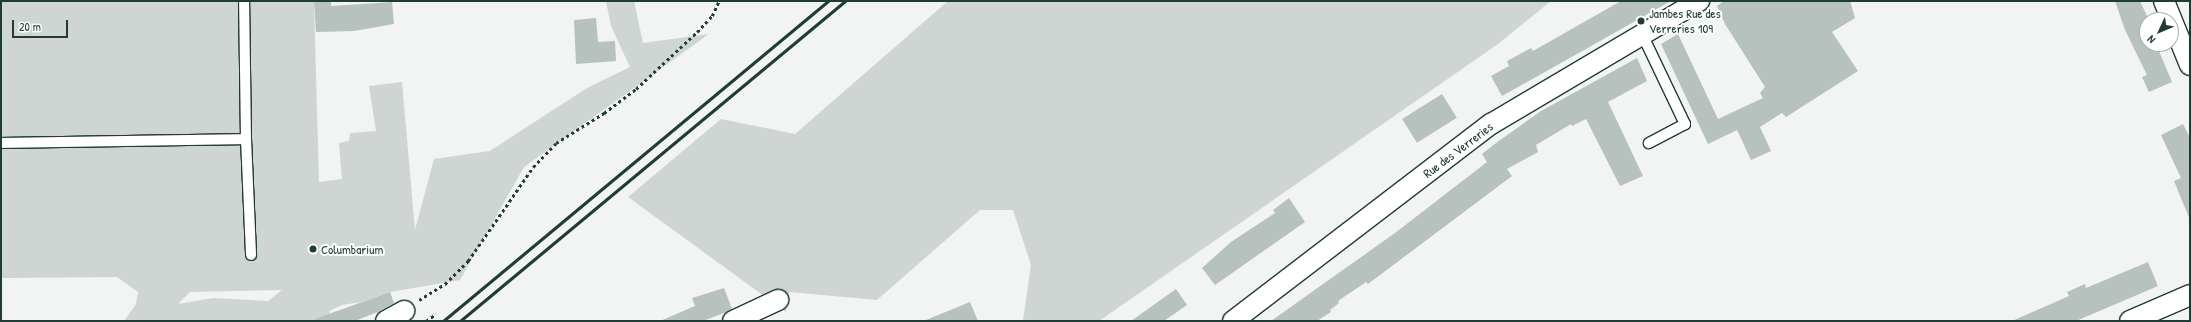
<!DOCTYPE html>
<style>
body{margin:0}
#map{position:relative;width:2191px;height:322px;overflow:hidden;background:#f2f3f3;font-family:"Patrick Hand",sans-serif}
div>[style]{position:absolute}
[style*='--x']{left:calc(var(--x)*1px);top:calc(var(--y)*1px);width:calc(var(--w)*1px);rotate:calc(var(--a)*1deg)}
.green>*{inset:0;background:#ced5d3}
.building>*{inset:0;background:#b7c1bd;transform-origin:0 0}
.path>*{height:2.5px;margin-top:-1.25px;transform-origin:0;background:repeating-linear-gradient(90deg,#1f3d34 0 3px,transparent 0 6px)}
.roads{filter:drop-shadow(1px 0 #1f3d34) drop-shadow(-1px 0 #1f3d34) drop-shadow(0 1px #1f3d34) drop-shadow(0 -1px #1f3d34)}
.service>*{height:10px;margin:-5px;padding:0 5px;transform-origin:5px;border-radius:5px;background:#fff}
.minor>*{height:20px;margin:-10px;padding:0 10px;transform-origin:10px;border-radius:10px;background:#fff}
.rail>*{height:3px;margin:-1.5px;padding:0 1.5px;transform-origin:1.5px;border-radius:1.5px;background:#1f3d34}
.dots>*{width:11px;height:11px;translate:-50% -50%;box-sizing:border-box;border:2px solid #fff;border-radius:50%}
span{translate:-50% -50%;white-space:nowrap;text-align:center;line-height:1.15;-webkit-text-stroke:4px #fff;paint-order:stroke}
.poi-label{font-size:13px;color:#1f3d34}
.left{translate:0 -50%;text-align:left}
.street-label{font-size:13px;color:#1f3d34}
.frame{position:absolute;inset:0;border:2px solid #1f3d34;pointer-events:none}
.north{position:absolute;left:2139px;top:12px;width:40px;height:40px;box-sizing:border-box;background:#fff;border:1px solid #a5b1ae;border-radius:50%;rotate:226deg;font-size:11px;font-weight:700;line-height:16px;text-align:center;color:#1f3d34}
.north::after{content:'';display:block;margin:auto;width:14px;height:18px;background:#1f3d34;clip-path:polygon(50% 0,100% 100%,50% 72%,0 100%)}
.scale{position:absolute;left:12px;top:20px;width:56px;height:18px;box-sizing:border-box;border:2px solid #1f3d34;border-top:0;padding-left:5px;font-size:12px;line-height:14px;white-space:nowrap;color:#1f3d34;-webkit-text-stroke:3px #fff;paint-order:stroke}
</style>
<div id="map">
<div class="green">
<div style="clip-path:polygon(evenodd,1px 1px,314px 1px,319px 182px,342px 179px,339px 143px,349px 141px,350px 133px,376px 131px,369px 86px,402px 82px,415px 230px,434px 159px,490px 151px,587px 88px,630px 67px,611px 26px,606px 1px,634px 1px,643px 43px,709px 34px,524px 167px,460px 280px,390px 292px,361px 302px,342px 305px,329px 311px,332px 319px,327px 321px,124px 321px,136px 304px,138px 292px,117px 277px,1px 278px,1px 1px,282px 290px,268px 301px,213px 298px,178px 304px,190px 292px,282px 290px)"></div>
<div style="clip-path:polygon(948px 1px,1551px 1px,1498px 44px,1099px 321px,1023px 321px,1031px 265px,1013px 210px,980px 210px,877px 300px,789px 292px,786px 312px,628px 197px,721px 119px,795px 134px)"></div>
</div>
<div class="building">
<div style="clip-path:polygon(314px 1px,331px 1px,331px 6px,392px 2px,394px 24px,354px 31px,316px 32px)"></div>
<div style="clip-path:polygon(1621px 1px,1671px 1px,1502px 96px,1491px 76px,1509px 66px,1507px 61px,1531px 48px,1533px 51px)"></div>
<div style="clip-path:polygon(1724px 1px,1850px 1px,1855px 18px,1832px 32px,1858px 71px,1786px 117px,1782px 113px,1760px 127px,1771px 151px,1751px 160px,1737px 130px,1708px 144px,1661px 44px,1678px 34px,1718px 119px,1763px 98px,1760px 93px,1765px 87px,1725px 24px,1717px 6px)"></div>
<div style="clip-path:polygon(2115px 1px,2140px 1px,2147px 16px,2147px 44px,2156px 44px,2172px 82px,2149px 92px,2142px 77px,2147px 75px,2125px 30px)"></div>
<div style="clip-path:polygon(596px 18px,598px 42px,615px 41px,616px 61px,576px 64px,574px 20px)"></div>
<div style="clip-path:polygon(1637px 58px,1647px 81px,1608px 102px,1643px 176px,1620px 186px,1586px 119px,1572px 126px,1571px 124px,1536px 145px,1538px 152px,1507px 169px,1512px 176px,1368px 284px,1366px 282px,1338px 301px,1339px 303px,1330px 310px,1331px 312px,1317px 321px,1271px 321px,1395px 233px,1487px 162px,1482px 154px,1496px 143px,1541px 111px)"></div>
<div style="left:1442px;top:94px;width:28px;height:47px;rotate:58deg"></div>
<div style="clip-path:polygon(2183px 124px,2190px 138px,2190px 220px,2174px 181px,2181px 178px,2161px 135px)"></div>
<div style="clip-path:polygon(1289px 198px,1305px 222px,1215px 285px,1202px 268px,1231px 242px,1275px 213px,1273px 210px)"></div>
<div style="clip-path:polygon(2148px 262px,2158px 286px,2076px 321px,2012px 321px,2069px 296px,2067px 292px,2085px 284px,2086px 288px)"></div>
<div style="clip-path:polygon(724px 288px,732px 309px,726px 312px,703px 321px,660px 321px,695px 306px,692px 298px)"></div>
<div style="clip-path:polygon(1176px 289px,1187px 305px,1164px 321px,1131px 321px)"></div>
<div style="clip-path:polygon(390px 292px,394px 303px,380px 311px,355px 321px,315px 321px,315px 319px)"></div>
<div style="clip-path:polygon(970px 302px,978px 321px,926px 321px,926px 320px)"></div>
</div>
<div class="path">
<div style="--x:419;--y:300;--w:31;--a:-32"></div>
<div style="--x:445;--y:284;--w:33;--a:-45"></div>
<div style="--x:468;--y:261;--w:114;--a:-55.3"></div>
<div style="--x:533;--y:167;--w:33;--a:-46"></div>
<div style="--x:556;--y:143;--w:57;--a:-32"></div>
<div style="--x:604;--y:113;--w:40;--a:-37"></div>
<div style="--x:636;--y:89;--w:83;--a:-43.1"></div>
<div style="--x:697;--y:32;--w:22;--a:-47"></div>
<div style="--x:712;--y:16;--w:17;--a:-65"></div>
<div style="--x:426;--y:321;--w:12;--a:-35"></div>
</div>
<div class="roads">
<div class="service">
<div style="--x:1642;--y:34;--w:100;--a:64.5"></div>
<div style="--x:1685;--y:124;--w:41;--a:152.2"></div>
<div style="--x:246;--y:139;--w:116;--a:87.5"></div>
<div style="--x:1;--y:143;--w:245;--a:-0.9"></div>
<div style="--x:246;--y:139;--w:138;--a:-90.8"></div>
</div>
<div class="minor">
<div style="--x:2164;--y:1;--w:69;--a:67.9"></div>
<div style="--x:386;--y:321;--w:21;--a:-29"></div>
<div style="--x:733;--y:321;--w:50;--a:-25"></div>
<div style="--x:1233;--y:321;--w:325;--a:-37.4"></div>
<div style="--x:1491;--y:124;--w:242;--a:-30.6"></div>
<div style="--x:2130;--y:321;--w:65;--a:-23.4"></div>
</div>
</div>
<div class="rail">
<div style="--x:443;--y:321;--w:501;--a:-39.73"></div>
<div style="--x:460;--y:321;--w:501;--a:-39.73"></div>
</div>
<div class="dots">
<div style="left:1641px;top:21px;background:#1f3d34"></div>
<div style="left:313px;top:249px;background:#1f3d34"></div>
</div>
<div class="poi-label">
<span class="left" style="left:1649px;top:21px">Jambes Rue des<br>Verreries 109</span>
<span class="left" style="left:321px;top:249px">Columbarium</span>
</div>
<div class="street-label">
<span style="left:1458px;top:150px;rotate:-37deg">Rue des Verreries</span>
</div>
<div class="frame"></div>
<div class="north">N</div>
<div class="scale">20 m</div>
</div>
